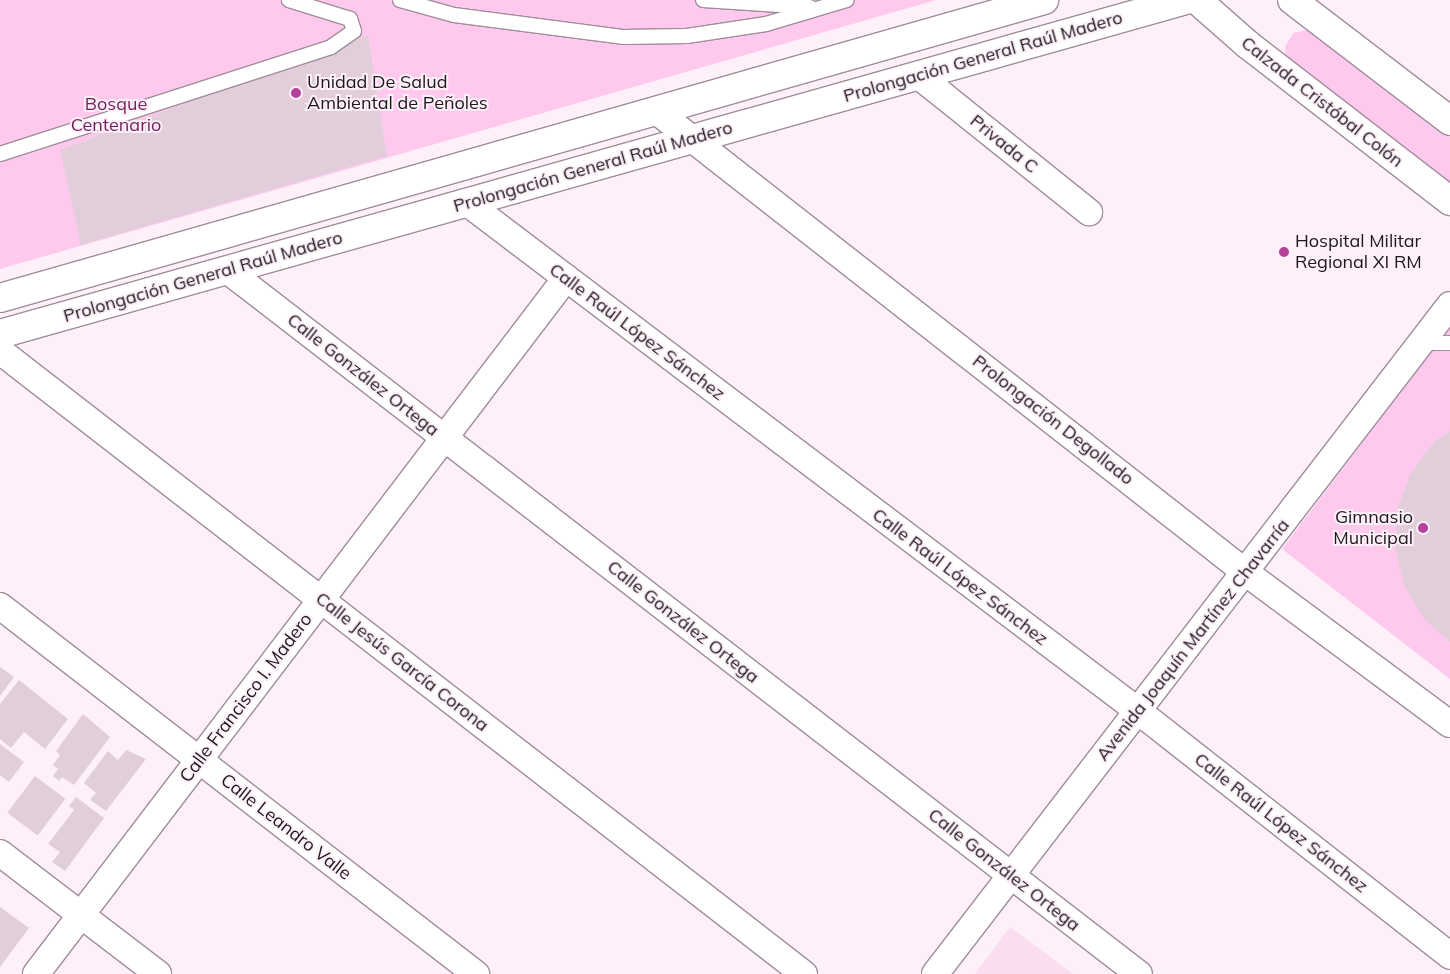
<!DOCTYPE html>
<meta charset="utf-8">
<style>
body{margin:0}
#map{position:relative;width:1450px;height:974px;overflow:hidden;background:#fdf0f8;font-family:Mulish,sans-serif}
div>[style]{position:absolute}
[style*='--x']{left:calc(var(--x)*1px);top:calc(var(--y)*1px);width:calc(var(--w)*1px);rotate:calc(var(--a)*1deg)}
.built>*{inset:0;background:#fadef0}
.green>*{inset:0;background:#ffc9ee}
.building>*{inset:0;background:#e2cedb;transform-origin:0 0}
.roads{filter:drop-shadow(1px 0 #a08d9a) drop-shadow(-1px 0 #a08d9a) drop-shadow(0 1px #a08d9a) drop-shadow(0 -1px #a08d9a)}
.lane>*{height:14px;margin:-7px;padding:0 7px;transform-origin:7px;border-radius:7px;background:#fff}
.street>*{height:26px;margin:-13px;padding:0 13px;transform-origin:13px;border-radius:13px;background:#fff}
.secondary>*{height:28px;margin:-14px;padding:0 14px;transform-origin:14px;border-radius:14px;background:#fff}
.dots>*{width:14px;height:14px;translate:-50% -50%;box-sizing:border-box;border:2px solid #fdf0f8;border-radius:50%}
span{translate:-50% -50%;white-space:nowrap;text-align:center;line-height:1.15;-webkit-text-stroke:4px #fdf0f8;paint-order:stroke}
.street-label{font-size:18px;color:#1e171c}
.poi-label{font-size:18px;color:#1e171c}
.left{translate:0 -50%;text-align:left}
.right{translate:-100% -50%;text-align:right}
.park-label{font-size:18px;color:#701f5e}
</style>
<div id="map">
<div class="built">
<div style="clip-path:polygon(1010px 927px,1073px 974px,975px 974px)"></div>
</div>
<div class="green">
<div style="clip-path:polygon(0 0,936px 0,0 269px)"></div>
<div style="clip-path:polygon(1315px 28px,1450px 136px,1450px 193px,1287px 67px,1285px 47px,1293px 33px)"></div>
<div style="clip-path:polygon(1450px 327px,1450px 679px,1282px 549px)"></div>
</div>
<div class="building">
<div style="clip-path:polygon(368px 35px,387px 156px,81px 245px,60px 150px)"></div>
<div style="clip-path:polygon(1450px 431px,1450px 642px,1424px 619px,1404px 586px,1395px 548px,1397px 509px,1411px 472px,1435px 441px)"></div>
<div style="clip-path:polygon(0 667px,14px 677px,0 696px)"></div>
<div style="clip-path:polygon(19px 680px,68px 719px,45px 749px,24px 732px,11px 748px,0 739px,0 704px)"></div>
<div style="clip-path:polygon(83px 714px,110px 737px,74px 785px,62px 777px,59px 781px,53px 776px,58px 769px,53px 765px,60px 755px,56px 751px)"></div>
<div style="clip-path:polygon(0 744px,24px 762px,9px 782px,0 775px)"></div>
<div style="clip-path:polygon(126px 750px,146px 759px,106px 811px,90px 800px,96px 793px,84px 783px,108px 751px,118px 760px)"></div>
<div style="left:35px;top:776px;width:38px;height:46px;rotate:37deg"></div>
<div style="clip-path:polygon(76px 797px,104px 818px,65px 871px,52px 862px,60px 852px,48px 844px,74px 810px,69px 806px)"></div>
<div style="clip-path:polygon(0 907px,29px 928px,0 967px)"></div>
</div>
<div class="roads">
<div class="lane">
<div style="--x:400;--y:0;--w:56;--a:15.5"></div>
<div style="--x:454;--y:15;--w:170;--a:7.4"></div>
<div style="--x:623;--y:37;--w:64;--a:-0.9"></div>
<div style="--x:687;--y:36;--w:80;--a:-8.6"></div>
<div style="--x:766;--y:24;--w:84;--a:-16.5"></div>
<div style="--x:703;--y:0;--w:107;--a:3.7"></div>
<div style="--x:0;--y:154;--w:348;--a:-17.9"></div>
<div style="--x:331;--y:47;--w:28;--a:-35"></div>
<div style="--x:354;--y:31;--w:13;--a:-108"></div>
<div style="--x:350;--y:19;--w:64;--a:-162.7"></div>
<div style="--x:1421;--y:343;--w:29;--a:0"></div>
</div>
<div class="street">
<div style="--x:919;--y:76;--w:218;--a:38.7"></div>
<div style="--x:659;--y:113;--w:744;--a:38.07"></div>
<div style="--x:1245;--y:572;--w:255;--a:36.6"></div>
<div style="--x:466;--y:202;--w:843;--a:37.14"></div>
<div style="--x:1138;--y:711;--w:397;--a:38.1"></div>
<div style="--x:227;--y:270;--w:1152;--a:37.67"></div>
<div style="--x:0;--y:351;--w:1017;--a:37.77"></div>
<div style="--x:0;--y:606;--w:602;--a:37.71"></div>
<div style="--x:0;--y:853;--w:199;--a:37.4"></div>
<div style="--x:36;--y:974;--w:875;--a:-52.71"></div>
<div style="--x:935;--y:974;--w:844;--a:-52.41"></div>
</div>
<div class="secondary">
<div style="--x:1197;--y:0;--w:67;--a:41.3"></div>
<div style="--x:1247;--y:44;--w:257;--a:37.7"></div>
<div style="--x:1292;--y:0;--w:199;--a:37.4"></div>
<div style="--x:0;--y:298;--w:1086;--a:-15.93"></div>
<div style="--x:0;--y:334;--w:1232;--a:-15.73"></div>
</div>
</div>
<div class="dots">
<div style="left:296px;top:93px;background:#b5419a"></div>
<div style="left:1284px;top:252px;background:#b5419a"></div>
<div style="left:1423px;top:528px;background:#b5419a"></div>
</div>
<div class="street-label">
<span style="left:983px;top:57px;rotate:-16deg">Prolongación General Raúl Madero</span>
<span style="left:1322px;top:102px;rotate:38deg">Calzada Cristóbal Colón</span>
<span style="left:1004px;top:144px;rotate:39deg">Privada C</span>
<span style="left:593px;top:167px;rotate:-16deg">Prolongación General Raúl Madero</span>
<span style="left:203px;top:277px;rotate:-16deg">Prolongación General Raúl Madero</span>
<span style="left:637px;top:332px;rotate:37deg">Calle Raúl López Sánchez</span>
<span style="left:363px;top:375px;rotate:38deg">Calle González Ortega</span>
<span style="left:1053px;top:420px;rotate:38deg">Prolongación Degollado</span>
<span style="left:960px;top:577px;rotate:37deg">Calle Raúl López Sánchez</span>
<span style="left:683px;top:622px;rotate:38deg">Calle González Ortega</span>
<span style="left:1193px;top:640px;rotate:-52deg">Avenida Joaquín Martínez Chavarría</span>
<span style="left:402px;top:662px;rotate:38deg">Calle Jesús García Corona</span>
<span style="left:246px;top:698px;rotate:-53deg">Calle Francisco I. Madero</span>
<span style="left:1281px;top:823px;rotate:38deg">Calle Raúl López Sánchez</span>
<span style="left:286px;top:827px;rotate:38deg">Calle Leandro Valle</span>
<span style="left:1004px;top:870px;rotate:38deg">Calle González Ortega</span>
</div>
<div class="poi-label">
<span class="left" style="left:307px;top:93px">Unidad De Salud<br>Ambiental de Peñoles</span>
<span class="left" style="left:1295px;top:252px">Hospital Militar<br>Regional XI RM</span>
<span class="right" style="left:1413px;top:528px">Gimnasio<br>Municipal</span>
</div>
<div class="park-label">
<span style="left:116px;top:115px">Bosque<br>Centenario</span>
</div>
</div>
